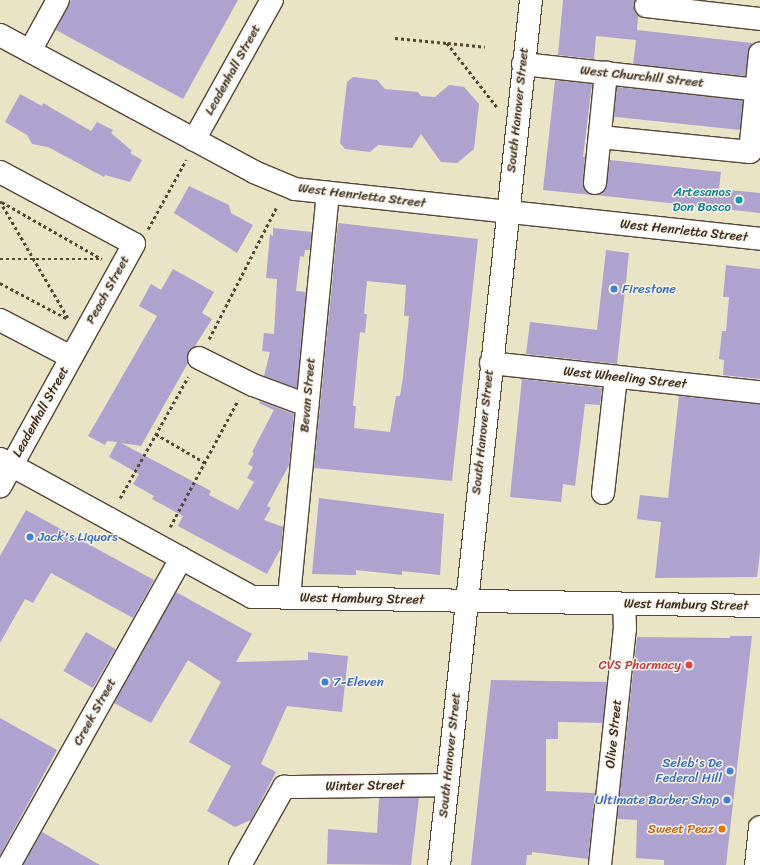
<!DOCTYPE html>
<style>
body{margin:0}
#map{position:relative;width:760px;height:865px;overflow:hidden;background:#eae4c6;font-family:Sriracha,sans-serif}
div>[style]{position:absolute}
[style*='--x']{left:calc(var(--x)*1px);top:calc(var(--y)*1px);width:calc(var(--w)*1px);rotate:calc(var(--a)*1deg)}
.building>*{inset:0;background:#aea2ce;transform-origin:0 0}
.path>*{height:2.5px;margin-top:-1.25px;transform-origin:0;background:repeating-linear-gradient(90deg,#554637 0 3px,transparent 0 6px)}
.roads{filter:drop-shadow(1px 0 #554637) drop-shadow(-1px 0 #554637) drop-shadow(0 1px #554637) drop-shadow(0 -1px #554637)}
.minor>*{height:22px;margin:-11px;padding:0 11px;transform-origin:11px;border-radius:11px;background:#fff}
.major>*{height:22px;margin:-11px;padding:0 11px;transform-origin:11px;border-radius:11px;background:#fff}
.dots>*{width:11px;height:11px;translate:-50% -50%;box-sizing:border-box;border:2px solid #f7f3e8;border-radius:50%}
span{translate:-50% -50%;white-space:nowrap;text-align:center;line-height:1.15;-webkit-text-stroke:3px #f7f3e8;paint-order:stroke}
.street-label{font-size:13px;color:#3b2a1e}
.culture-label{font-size:13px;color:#0d838f}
.right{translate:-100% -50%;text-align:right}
.shop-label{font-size:13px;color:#366cbe}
.left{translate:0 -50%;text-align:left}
.health-label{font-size:13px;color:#be3a42}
.food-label{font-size:13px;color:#c56008}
</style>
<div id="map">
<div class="building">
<div style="clip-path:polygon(71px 0,238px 0,183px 99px,56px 30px)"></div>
<div style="clip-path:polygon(563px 0,635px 0,634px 11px,638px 16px,637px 30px,752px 43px,745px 76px,633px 64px,636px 40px,596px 36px,594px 59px,558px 55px)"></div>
<div style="clip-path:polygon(353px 77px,377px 80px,385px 89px,418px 92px,421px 96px,435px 97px,449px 85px,464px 87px,479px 104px,474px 149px,457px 163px,441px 162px,421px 134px,412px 148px,378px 145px,370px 152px,345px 149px,340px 143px,347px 82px)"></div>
<div style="clip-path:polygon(555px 80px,592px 84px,583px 157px,585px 157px,583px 182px,584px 188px,592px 195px,543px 190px)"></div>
<div style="left:617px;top:87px;width:127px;height:30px;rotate:6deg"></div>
<div style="clip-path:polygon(20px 94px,42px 106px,43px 103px,91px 131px,97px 122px,113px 130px,111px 133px,132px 151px,130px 153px,142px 160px,130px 182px,105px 175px,104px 177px,48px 147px,32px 144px,27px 135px,5px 122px)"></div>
<div style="clip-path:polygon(610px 160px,721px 172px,719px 189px,760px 193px,760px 213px,596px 195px,605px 190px)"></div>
<div style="clip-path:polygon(189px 186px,229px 205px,231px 213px,253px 225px,237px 253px,174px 213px)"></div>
<div style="clip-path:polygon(evenodd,338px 223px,478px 239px,452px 481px,314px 468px,338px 223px,367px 281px,406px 285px,404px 316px,409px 316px,403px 377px,400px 396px,396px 396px,390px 432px,354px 428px,356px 406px,353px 406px,360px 332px,365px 333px,367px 314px,364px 314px,367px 281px)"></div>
<div style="clip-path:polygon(273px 228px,312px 232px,310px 250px,305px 250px,304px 257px,300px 256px,296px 291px,306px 292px,297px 388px,264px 376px,270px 352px,262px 351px,264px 333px,274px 334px,277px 279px,266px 278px,270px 234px,273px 236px)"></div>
<div style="clip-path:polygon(606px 250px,629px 253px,617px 364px,526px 354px,530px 322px,597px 330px)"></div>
<div style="clip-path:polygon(726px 265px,760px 269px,760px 379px,723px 375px,724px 360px,719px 359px,722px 331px,726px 331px,729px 297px,723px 297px)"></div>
<div style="clip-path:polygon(173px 269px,214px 292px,202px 313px,212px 319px,195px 346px,188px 352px,188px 363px,141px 446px,121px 443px,211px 491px,209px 495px,238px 510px,254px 482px,247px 478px,253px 467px,248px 464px,254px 453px,252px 452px,274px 410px,259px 403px,260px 401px,294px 414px,289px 465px,267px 506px,271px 508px,264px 520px,283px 527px,281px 548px,267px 574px,178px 526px,183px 516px,152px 499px,154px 496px,133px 484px,139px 474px,109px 457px,117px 442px,107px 441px,105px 445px,88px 436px,157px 316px,139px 306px,151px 284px,161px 290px)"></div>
<div style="clip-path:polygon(522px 379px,602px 388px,600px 405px,585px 404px,575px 486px,563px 484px,561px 502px,510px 497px)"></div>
<div style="clip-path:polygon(679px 396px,760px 404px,760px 552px,757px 577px,655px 578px,661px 522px,637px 519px,640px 495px,668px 498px)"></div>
<div style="clip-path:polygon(319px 498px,444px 514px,440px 575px,402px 571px,402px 575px,356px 570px,356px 575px,312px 574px)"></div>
<div style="clip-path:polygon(26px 510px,154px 580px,133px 618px,51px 573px,33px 603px,25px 599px,0 643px,0 556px)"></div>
<div style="clip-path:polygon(176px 592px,252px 634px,236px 662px,308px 660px,308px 652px,348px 656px,342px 712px,287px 706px,261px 764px,276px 772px,251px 820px,235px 827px,207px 811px,231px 766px,189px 742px,221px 682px,188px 660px,151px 723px,114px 703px)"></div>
<div style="left:86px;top:632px;width:34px;height:45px;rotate:30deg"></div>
<div style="clip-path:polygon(730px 636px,752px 636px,726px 865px,664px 865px,664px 860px,636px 858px,637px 820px,617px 819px,637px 637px,730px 638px)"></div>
<div style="clip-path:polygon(491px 680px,607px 682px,603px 723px,558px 722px,558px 739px,546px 739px,546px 791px,595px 793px,588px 859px,532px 852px,532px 855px,527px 855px,526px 865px,471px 865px)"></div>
<div style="clip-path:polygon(0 718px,57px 750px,0 855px)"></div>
<div style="clip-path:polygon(379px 798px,419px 798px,411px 865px,327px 864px,328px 829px,377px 833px)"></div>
<div style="clip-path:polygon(42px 832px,100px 865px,23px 865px)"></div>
</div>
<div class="path">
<div style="--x:395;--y:38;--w:52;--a:5.5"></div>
<div style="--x:447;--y:43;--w:81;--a:52"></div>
<div style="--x:448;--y:43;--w:37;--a:6"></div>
<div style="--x:0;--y:201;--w:135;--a:59.8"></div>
<div style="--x:2;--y:202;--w:115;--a:29.7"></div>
<div style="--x:148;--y:229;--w:79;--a:-61.2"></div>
<div style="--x:0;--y:259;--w:101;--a:0"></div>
<div style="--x:0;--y:283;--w:77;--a:27.9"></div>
<div style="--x:209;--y:339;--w:149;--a:-62.9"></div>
<div style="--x:156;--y:434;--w:56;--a:30.3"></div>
<div style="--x:120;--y:498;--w:139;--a:-60.7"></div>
<div style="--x:170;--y:527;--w:144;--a:-61.8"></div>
</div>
<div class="roads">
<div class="minor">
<div style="--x:646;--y:6;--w:115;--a:6.5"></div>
<div style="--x:0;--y:35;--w:289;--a:28.3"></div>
<div style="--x:254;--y:172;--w:44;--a:22.5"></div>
<div style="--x:295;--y:189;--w:468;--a:6.1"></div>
<div style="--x:30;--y:51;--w:58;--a:-61.2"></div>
<div style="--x:523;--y:64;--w:238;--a:6.3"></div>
<div style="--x:600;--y:137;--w:151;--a:5.7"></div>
<div style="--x:750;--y:152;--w:99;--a:-84.2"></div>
<div style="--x:194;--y:140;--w:160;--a:-60.9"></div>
<div style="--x:0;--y:172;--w:152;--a:28.2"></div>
<div style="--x:134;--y:244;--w:277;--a:118.9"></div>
<div style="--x:595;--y:183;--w:111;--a:-84.3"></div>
<div style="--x:0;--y:320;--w:80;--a:27.5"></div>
<div style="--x:199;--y:358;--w:60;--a:26.6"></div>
<div style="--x:253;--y:385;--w:58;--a:20.3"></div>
<div style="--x:491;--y:363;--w:271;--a:6.2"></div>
<div style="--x:0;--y:459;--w:287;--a:28.7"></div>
<div style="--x:252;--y:597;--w:508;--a:1.01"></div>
<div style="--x:603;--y:493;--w:117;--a:-83.6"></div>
<div style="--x:289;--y:597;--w:406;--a:-84.5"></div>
<div style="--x:9;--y:865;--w:352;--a:-60.7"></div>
<div style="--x:240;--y:865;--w:90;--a:-60.6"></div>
<div style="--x:284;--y:787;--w:162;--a:-0.7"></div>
<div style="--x:600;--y:865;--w:237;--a:-84"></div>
<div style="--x:625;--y:629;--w:25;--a:-92"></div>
<div style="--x:756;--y:865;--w:38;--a:-84"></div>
</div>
<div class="major">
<div style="--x:439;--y:865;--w:870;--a:-83.93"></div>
</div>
</div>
<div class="dots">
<div style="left:739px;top:200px;background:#0f9aa8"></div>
<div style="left:614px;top:289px;background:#3f7fe0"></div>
<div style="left:30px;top:537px;background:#3f7fe0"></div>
<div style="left:689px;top:665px;background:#e0444e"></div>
<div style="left:325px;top:682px;background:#3f7fe0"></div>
<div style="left:730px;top:771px;background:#3f7fe0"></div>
<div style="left:727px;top:800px;background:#3f7fe0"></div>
<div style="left:722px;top:829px;background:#e8710a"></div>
</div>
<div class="street-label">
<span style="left:233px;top:70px;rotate:-61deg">Leadenhall Street</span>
<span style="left:642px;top:77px;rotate:6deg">West Churchill Street</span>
<span style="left:518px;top:110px;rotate:-84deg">South Hanover Street</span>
<span style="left:362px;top:196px;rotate:7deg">West Henrietta Street</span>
<span style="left:684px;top:231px;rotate:6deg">West Henrietta Street</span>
<span style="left:108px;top:290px;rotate:-61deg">Peach Street</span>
<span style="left:625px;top:378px;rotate:6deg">West Wheeling Street</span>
<span style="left:308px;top:395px;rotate:-85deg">Bevan Street</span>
<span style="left:41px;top:412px;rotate:-61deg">Leadenhall Street</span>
<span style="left:483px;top:432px;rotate:-84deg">South Hanover Street</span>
<span style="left:362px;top:599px;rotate:1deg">West Hamburg Street</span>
<span style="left:686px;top:605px;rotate:1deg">West Hamburg Street</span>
<span style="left:95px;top:712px;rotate:-61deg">Creek Street</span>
<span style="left:614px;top:734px;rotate:-84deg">Olive Street</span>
<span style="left:450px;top:755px;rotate:-84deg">South Hanover Street</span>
<span style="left:365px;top:786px;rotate:-1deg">Winter Street</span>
</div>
<div class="culture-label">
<span class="right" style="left:731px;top:200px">Artesanos<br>Don Bosco</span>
</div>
<div class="shop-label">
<span class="left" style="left:622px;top:289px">Firestone</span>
<span class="left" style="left:38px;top:537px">Jack's Liquors</span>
<span class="left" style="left:333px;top:682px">7-Eleven</span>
<span class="right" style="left:722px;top:771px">Seleb's De<br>Federal Hill</span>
<span class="right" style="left:719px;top:800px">Ultimate Barber Shop</span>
</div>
<div class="health-label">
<span class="right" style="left:681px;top:665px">CVS Pharmacy</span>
</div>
<div class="food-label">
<span class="right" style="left:714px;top:829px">Sweet Peaz</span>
</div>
</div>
